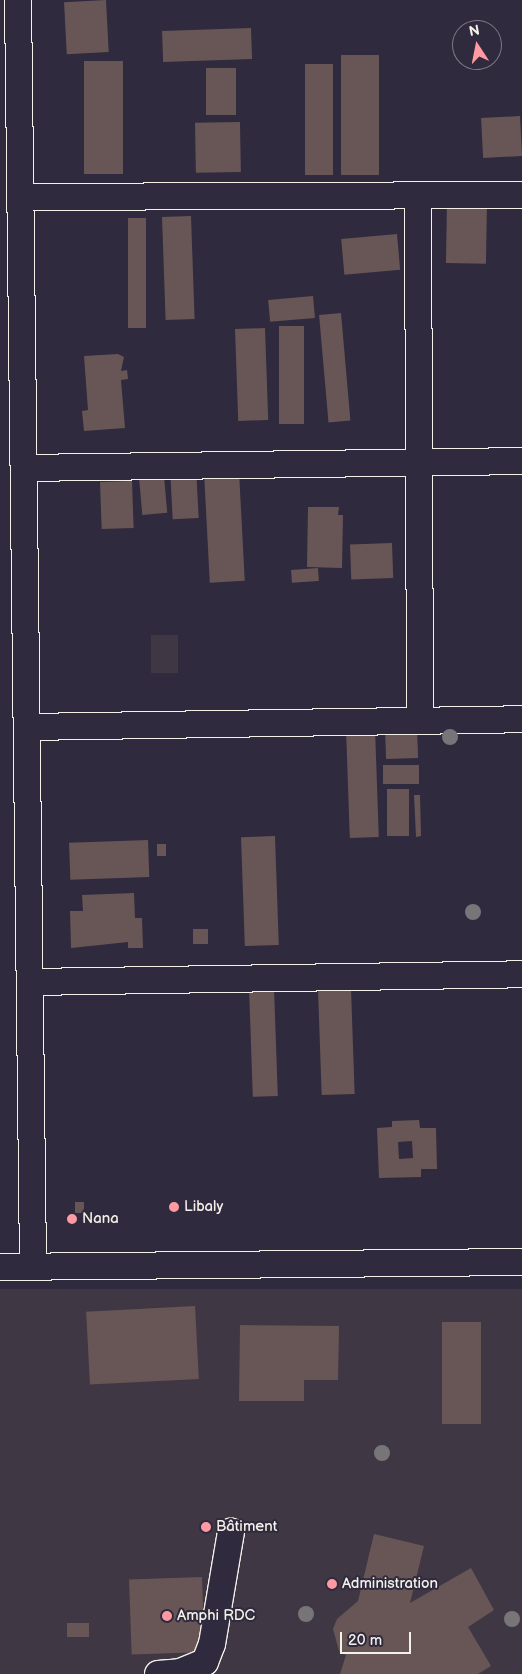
<!DOCTYPE html>
<meta charset="utf-8">
<style>
body{margin:0}
#map{position:relative;width:522px;height:1674px;overflow:hidden;background:#2f2a3d;font-family:"Balsamiq Sans",sans-serif}
div>[style]{position:absolute}
[style*='--x']{left:calc(var(--x)*1px);top:calc(var(--y)*1px);width:calc(var(--w)*1px);rotate:calc(var(--a)*1deg)}
.built>*{inset:0;background:#403744;transform-origin:0 0}
.building>*{inset:0;background:#685656;transform-origin:0 0}
.roads{filter:drop-shadow(1px 0 #f4f1e8) drop-shadow(-1px 0 #f4f1e8) drop-shadow(0 1px #f4f1e8) drop-shadow(0 -1px #f4f1e8)}
.minor>*{height:26px;margin:-13px;padding:0 13px;transform-origin:13px;border-radius:13px;background:#2f2a3d}
.trees>*{width:16px;height:16px;margin:-8px;border-radius:50%;background:#777578}
.dots>*{width:14px;height:14px;translate:-50% -50%;box-sizing:border-box;border:2px solid #2f2a3d;border-radius:50%}
span{translate:-50% -50%;white-space:nowrap;text-align:center;line-height:1.15;-webkit-text-stroke:4px #2f2a3d;paint-order:stroke}
.poi-label{font-size:15px;color:#f4f1e8}
.left{translate:0 -50%;text-align:left}
.north{position:absolute;left:452px;top:20px;width:50px;height:50px;box-sizing:border-box;background:#2f2a3d;border:1px solid #7e7a81;border-radius:50%;rotate:349deg;font-size:14px;font-weight:700;line-height:20px;text-align:center;color:#f4f1e8}
.north::after{content:'';display:block;margin:auto;width:18px;height:22px;background:#ff9aa2;clip-path:polygon(50% 0,100% 100%,50% 72%,0 100%)}
.scale{position:absolute;left:340px;top:1632px;width:71px;height:22px;box-sizing:border-box;border:2px solid #f4f1e8;border-top:0;padding-left:6px;font-size:15px;line-height:18px;white-space:nowrap;color:#f4f1e8;-webkit-text-stroke:4px #2f2a3d;paint-order:stroke}
</style>
<div id="map">
<div class="built">
<div style="left:178px;top:635px;width:38px;height:27px;rotate:90deg"></div>
<div style="left:522px;top:1289px;width:385px;height:522px;rotate:90deg"></div>
</div>
<div class="building">
<div style="left:106px;top:0;width:52px;height:42px;rotate:87deg"></div>
<div style="left:251px;top:28px;width:31px;height:89px;rotate:88deg"></div>
<div style="left:379px;top:55px;width:120px;height:38px;rotate:90deg"></div>
<div style="left:84px;top:61px;width:39px;height:113px"></div>
<div style="left:305px;top:64px;width:28px;height:111px"></div>
<div style="left:206px;top:68px;width:30px;height:47px"></div>
<div style="left:520px;top:116px;width:40px;height:39px;rotate:87deg"></div>
<div style="left:240px;top:122px;width:50px;height:45px;rotate:89deg"></div>
<div style="left:447px;top:202px;width:40px;height:61px;rotate:1deg"></div>
<div style="left:191px;top:216px;width:103px;height:29px;rotate:88deg"></div>
<div style="left:128px;top:218px;width:18px;height:110px"></div>
<div style="left:397px;top:234px;width:36px;height:56px;rotate:85deg"></div>
<div style="left:313px;top:296px;width:22px;height:45px;rotate:85deg"></div>
<div style="left:341px;top:313px;width:108px;height:22px;rotate:85deg"></div>
<div style="left:279px;top:326px;width:25px;height:98px"></div>
<div style="left:265px;top:328px;width:92px;height:30px;rotate:88deg"></div>
<div style="clip-path:polygon(118px 354px,124px 357px,121px 371px,127px 370px,128px 379px,121px 380px,125px 428px,84px 431px,82px 411px,88px 410px,84px 356px)"></div>
<div style="left:196px;top:467px;width:51px;height:26px;rotate:87deg"></div>
<div style="left:239px;top:471px;width:110px;height:35px;rotate:87deg"></div>
<div style="left:164px;top:476px;width:37px;height:25px;rotate:85deg"></div>
<div style="left:132px;top:481px;width:47px;height:32px;rotate:88deg"></div>
<div style="clip-path:polygon(308px 507px,339px 507px,338px 515px,343px 515px,342px 568px,307px 567px)"></div>
<div style="left:392px;top:543px;width:35px;height:42px;rotate:88deg"></div>
<div style="left:318px;top:568px;width:13px;height:27px;rotate:86deg"></div>
<div style="left:417px;top:727px;width:31px;height:32px;rotate:88deg"></div>
<div style="left:375px;top:728px;width:109px;height:29px;rotate:88deg"></div>
<div style="left:419px;top:765px;width:19px;height:36px;rotate:90deg"></div>
<div style="left:387px;top:789px;width:22px;height:47px"></div>
<div style="clip-path:polygon(414px 795px,420px 795px,421px 836px,416px 837px)"></div>
<div style="left:275px;top:836px;width:109px;height:34px;rotate:88deg"></div>
<div style="left:148px;top:840px;width:37px;height:79px;rotate:88deg"></div>
<div style="left:157px;top:844px;width:9px;height:12px"></div>
<div style="clip-path:polygon(134px 893px,135px 918px,142px 918px,143px 948px,128px 948px,128px 942px,71px 948px,70px 911px,83px 911px,82px 895px)"></div>
<div style="left:193px;top:929px;width:15px;height:15px"></div>
<div style="left:274px;top:987px;width:109px;height:25px;rotate:88deg"></div>
<div style="left:351px;top:989px;width:105px;height:33px;rotate:88deg"></div>
<div style="clip-path:polygon(evenodd,419px 1120px,420px 1128px,436px 1128px,437px 1169px,421px 1169px,421px 1177px,379px 1178px,377px 1128px,392px 1127px,392px 1121px,419px 1120px,412px 1141px,413px 1158px,399px 1159px,398px 1142px,412px 1141px)"></div>
<div style="left:75px;top:1202px;width:9px;height:11px"></div>
<div style="left:195px;top:1306px;width:73px;height:109px;rotate:87deg"></div>
<div style="left:442px;top:1322px;width:39px;height:102px"></div>
<div style="clip-path:polygon(240px 1325px,339px 1326px,338px 1380px,304px 1380px,304px 1401px,239px 1401px)"></div>
<div style="clip-path:polygon(374px 1534px,424px 1546px,410px 1603px,471px 1568px,494px 1610px,468px 1627px,491px 1666px,478px 1674px,340px 1674px,346px 1655px,339px 1651px,333px 1629px,337px 1619px,358px 1601px)"></div>
<div style="left:202px;top:1577px;width:75px;height:73px;rotate:88deg"></div>
<div style="left:67px;top:1623px;width:22px;height:14px"></div>
</div>
<div class="roads">
<div class="minor">
<div style="--x:18;--y:0;--w:1267;--a:89.32"></div>
<div style="--x:418;--y:195;--w:525;--a:89.78"></div>
<div style="--x:21;--y:197;--w:501;--a:-0.23"></div>
<div style="--x:24;--y:468;--w:498;--a:-0.8"></div>
<div style="--x:27;--y:727;--w:495;--a:-0.9"></div>
<div style="--x:30;--y:982;--w:492;--a:-0.9"></div>
<div style="--x:0;--y:1267;--w:522;--a:-0.55"></div>
<div style="--x:158;--y:1674;--w:22;--a:-5"></div>
<div style="--x:180;--y:1672;--w:27;--a:-22"></div>
<div style="--x:205;--y:1662;--w:19;--a:-69"></div>
<div style="--x:212;--y:1644;--w:114;--a:-80.4"></div>
</div>
</div>
<div class="trees">
<div style="left:450px;top:737px"></div>
<div style="left:473px;top:912px"></div>
<div style="left:382px;top:1453px"></div>
<div style="left:306px;top:1614px"></div>
<div style="left:512px;top:1619px"></div>
</div>
<div class="dots">
<div style="left:174px;top:1207px;background:#ff9aa2"></div>
<div style="left:72px;top:1219px;background:#ff9aa2"></div>
<div style="left:206px;top:1527px;background:#ff9aa2"></div>
<div style="left:332px;top:1584px;background:#ff9aa2"></div>
<div style="left:167px;top:1616px;background:#ff9aa2"></div>
</div>
<div class="poi-label">
<span class="left" style="left:184px;top:1207px">Libaly</span>
<span class="left" style="left:82px;top:1219px">Nana</span>
<span class="left" style="left:216px;top:1527px">Bâtiment</span>
<span class="left" style="left:342px;top:1584px">Administration</span>
<span class="left" style="left:177px;top:1616px">Amphi RDC</span>
</div>
<div class="north">N</div>
<div class="scale">20 m</div>
</div>
